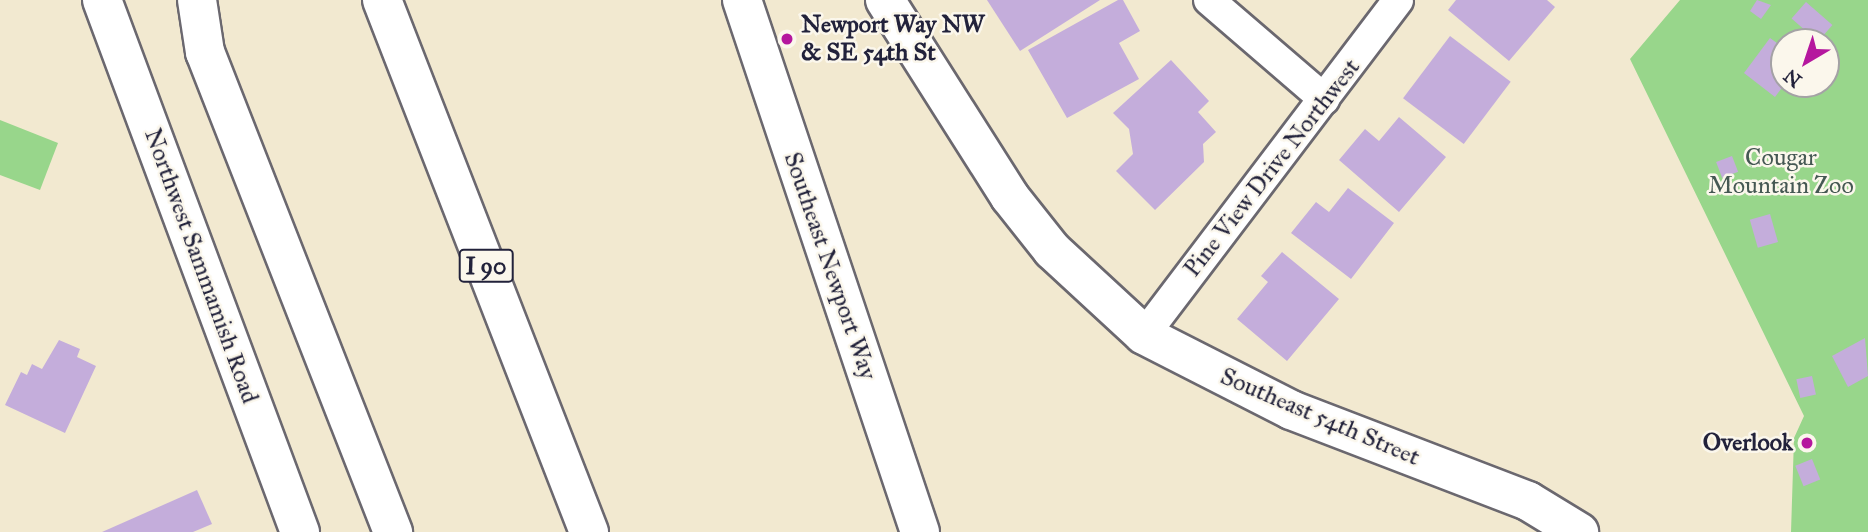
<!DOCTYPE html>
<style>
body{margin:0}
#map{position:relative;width:1868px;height:532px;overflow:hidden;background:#f2e9d0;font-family:"IM FELL Great Primer",serif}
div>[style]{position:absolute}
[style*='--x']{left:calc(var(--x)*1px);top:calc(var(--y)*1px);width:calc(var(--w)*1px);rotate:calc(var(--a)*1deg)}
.green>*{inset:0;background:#98d68b}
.building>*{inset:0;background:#c4addb;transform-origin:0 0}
.roads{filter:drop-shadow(2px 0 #6b686f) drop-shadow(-2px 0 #6b686f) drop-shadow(0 2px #6b686f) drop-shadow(0 -2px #6b686f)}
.street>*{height:30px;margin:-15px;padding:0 15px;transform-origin:15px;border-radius:15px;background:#fff}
.secondary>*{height:38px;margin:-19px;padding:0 19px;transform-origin:19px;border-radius:19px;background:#fff}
.highway>*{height:38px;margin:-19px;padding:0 19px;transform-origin:19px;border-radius:19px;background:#fff}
.dots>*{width:19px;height:19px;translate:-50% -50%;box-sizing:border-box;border:4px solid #fbf7ec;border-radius:50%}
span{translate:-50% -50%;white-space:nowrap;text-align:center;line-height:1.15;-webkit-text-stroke:5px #fbf7ec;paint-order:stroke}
.shield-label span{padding:2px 5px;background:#fbf7ec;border:2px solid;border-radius:5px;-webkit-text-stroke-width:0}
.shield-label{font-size:23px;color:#22223b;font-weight:700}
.poi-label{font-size:24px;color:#22223b;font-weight:700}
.left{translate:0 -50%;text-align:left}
.right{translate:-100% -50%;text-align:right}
.park-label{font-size:24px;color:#455853}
.street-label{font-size:24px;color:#22223b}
.north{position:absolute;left:1770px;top:28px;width:70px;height:70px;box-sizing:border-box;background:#fbf7ec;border:2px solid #a4a2a5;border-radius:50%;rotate:219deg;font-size:19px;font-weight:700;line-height:28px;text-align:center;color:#22223b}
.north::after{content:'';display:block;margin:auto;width:24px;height:32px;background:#b5179e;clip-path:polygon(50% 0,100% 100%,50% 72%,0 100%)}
</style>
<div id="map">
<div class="green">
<div style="clip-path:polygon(evenodd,1680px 0,1868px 0,1868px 532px,1791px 532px,1794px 438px,1804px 416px,1630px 59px,1680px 0,1784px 42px,1826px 42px,1826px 84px,1784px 84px,1784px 42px)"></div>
<div style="clip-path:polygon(0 120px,58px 143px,40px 190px,0 175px)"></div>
</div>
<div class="building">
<div style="clip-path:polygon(987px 0,1100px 0,1020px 51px)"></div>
<div style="clip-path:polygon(1118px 0,1123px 0,1140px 31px,1119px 43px,1139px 79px,1067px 118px,1028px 50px)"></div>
<div style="clip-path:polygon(1456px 0,1547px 0,1555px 7px,1509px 61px,1448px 10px)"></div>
<div style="clip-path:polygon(1757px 0,1771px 5px,1761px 19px,1750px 11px)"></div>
<div style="left:1806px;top:2px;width:35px;height:22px;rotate:41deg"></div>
<div style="left:1450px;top:36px;width:76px;height:78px;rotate:37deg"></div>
<div style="clip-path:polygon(1770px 38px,1784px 48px,1784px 85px,1775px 97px,1744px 73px)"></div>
<div style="clip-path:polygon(1171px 60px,1209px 101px,1198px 112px,1216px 132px,1203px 144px,1204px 162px,1155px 210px,1116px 171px,1133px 154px,1129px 129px,1113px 113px)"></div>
<div style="clip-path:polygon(1399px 117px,1446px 157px,1399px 212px,1339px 160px,1365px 129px,1379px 141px)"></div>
<div style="left:1732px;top:156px;width:17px;height:17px;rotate:69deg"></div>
<div style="clip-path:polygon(1348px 188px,1394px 223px,1351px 279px,1291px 233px,1316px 202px,1329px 212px)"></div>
<div style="left:1770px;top:214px;width:29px;height:21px;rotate:74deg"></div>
<div style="clip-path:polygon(1282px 252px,1339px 299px,1287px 361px,1237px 319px,1268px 282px,1261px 276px)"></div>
<div style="clip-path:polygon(1865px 338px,1868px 376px,1848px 387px,1832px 356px)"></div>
<div style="clip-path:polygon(59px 340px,80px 349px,77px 357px,96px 366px,65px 433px,5px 405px,21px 372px,27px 375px,32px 364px,42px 369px)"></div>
<div style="left:1812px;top:376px;width:19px;height:16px;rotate:78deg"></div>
<div style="left:1812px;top:459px;width:22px;height:18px;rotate:68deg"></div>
<div style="clip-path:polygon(197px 490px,212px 524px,193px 532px,102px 532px)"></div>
</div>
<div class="roads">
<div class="street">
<div style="--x:1209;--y:0;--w:152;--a:40.7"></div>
<div style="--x:1144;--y:335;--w:420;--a:-52.8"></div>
</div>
<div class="secondary">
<div style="--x:102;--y:0;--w:568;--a:69.59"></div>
<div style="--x:742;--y:0;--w:561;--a:71.5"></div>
<div style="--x:885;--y:0;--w:233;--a:57.6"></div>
<div style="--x:1010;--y:197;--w:68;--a:51.6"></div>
<div style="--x:1052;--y:250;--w:125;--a:42.7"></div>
<div style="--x:1144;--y:335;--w:165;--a:27"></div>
<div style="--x:1291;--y:410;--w:254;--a:21"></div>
<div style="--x:1528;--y:501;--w:60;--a:31.3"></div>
</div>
<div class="highway">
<div style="--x:197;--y:0;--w:53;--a:81.3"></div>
<div style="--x:205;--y:52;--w:516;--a:68.61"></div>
<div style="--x:382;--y:0;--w:571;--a:68.74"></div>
</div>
</div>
<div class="dots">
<div style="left:787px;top:39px;background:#b5179e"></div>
<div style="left:1807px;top:443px;background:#b5179e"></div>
</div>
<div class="shield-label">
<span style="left:486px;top:266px">I 90</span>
</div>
<div class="poi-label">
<span class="left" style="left:801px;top:39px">Newport Way NW<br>&amp; SE 54th St</span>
<span class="right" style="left:1793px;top:443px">Overlook</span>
</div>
<div class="park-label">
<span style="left:1781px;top:172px">Cougar<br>Mountain Zoo</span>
</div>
<div class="street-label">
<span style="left:1272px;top:168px;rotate:-52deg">Pine View Drive Northwest</span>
<span style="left:201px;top:266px;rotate:70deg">Northwest Sammamish Road</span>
<span style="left:830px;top:266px;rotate:71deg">Southeast Newport Way</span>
<span style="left:1320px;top:417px;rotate:23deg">Southeast 54th Street</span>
</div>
<div class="north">N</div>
</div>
